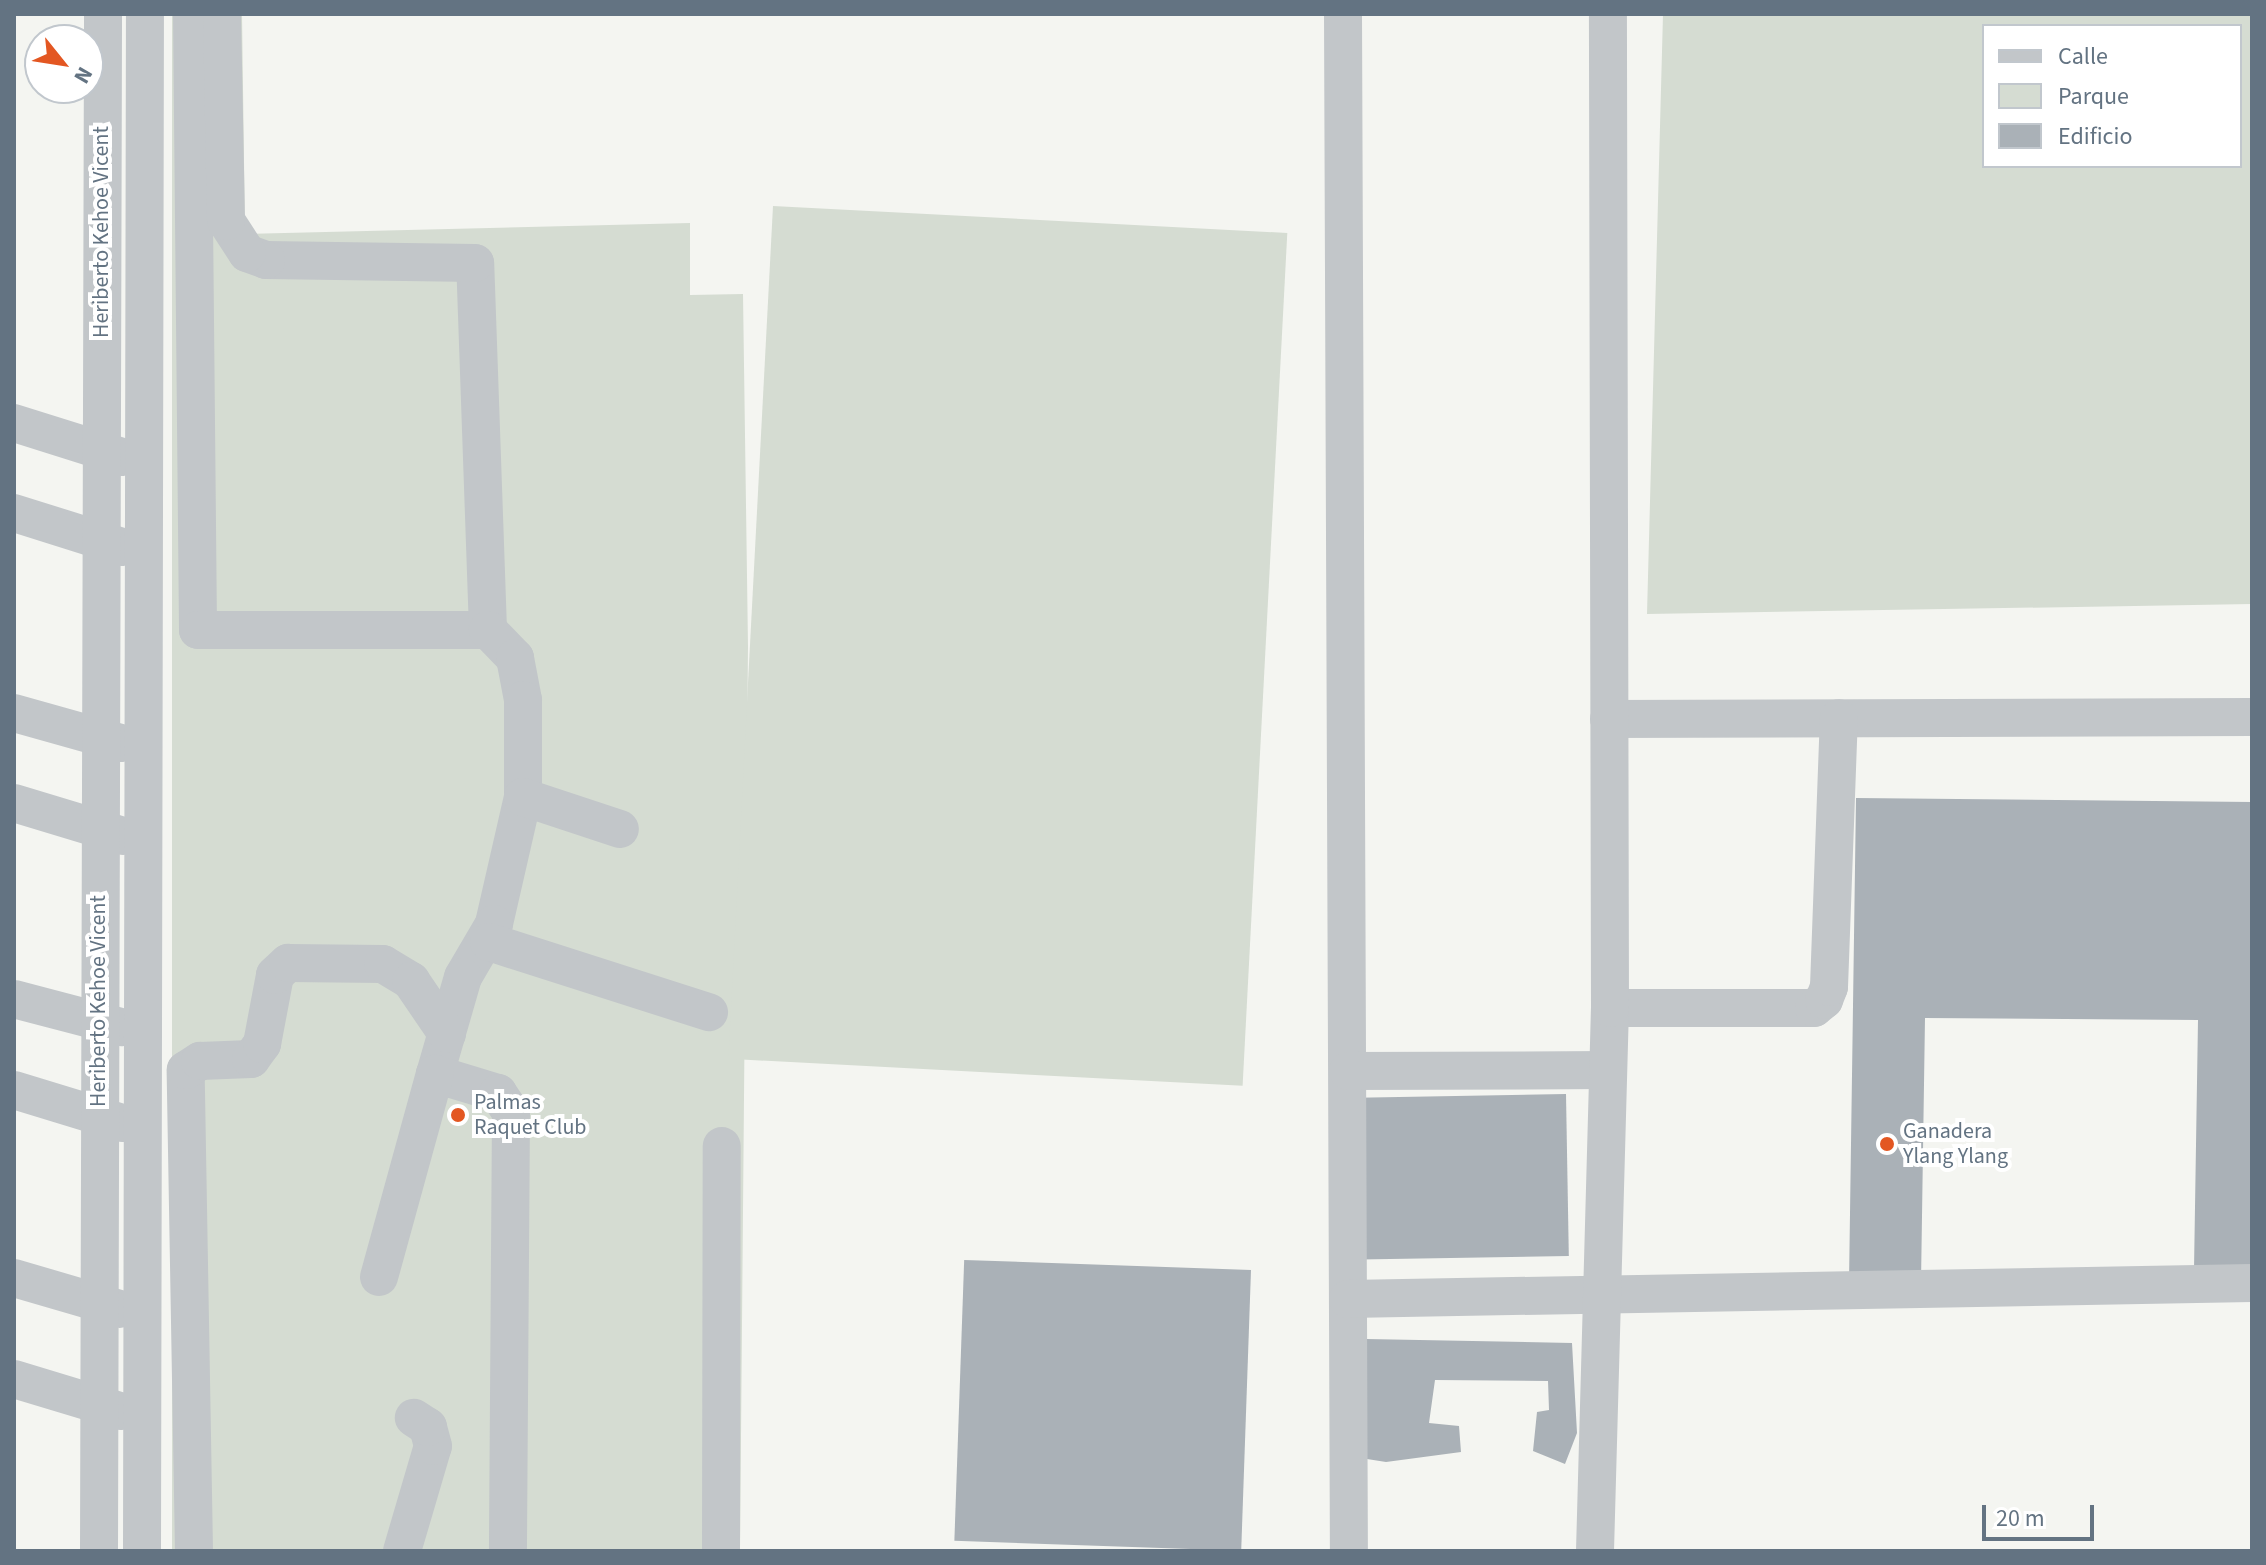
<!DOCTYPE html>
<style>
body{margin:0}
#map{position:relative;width:2266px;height:1565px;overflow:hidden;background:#f4f5f1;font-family:"Source Sans 3",sans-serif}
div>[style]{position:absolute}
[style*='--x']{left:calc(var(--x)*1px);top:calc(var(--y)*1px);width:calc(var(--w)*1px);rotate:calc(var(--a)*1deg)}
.green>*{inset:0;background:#d5dcd2;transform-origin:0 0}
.building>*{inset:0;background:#aab1b7;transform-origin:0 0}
.minor>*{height:38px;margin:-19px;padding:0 19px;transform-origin:19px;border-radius:19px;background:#c2c6c9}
.dots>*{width:22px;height:22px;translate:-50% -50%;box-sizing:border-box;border:4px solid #fff;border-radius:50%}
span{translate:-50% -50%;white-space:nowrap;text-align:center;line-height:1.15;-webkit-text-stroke:8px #fff;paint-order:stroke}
.street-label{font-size:22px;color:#637382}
.poi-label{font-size:22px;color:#637382}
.left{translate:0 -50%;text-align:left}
.frame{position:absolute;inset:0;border:16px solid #637382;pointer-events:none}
.legend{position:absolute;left:1982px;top:24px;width:260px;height:144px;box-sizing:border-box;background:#fff;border:2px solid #c1c7cd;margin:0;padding:10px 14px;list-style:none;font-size:24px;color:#637382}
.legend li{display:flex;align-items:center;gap:16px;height:40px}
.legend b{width:40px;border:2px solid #c1c7cd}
.north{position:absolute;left:24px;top:24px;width:80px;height:80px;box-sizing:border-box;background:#fff;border:2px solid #c1c7cd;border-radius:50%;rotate:120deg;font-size:22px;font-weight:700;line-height:32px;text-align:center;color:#637382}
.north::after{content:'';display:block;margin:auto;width:28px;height:36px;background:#e35722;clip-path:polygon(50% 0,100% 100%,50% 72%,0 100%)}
.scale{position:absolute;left:1982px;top:1505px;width:112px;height:36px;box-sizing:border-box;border:4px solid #637382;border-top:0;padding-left:10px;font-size:24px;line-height:28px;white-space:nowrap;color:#637382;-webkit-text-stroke:6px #fff;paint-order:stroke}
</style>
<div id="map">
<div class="green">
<div style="clip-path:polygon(172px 14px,242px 14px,245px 234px,690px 223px,690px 295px,743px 294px,748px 646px,740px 1551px,172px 1551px)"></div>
<div style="clip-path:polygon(evenodd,1663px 14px,2252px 14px,2252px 604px,1647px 614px,1663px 14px,1984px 26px,2240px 26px,2240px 166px,1984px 166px,1984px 26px)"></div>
<div style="left:773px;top:206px;width:515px;height:854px;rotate:3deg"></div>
</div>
<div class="building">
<div style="clip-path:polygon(1856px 798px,2252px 802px,2252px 1269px,2194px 1269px,2198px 1020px,1925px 1018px,1921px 1283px,1849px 1283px)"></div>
<div style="left:1566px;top:1094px;width:162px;height:209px;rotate:89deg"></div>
<div style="left:1251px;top:1270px;width:281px;height:287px;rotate:92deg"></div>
<div style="clip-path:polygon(1366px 1339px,1572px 1343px,1577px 1433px,1565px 1464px,1533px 1451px,1537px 1412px,1549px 1410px,1548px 1381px,1435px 1380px,1429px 1423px,1459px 1426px,1461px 1452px,1386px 1462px,1367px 1459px)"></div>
</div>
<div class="minor">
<div style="--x:192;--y:14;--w:616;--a:89.44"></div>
<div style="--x:198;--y:630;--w:290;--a:0"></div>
<div style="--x:488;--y:630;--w:367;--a:-92"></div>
<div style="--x:475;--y:263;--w:209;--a:-179.2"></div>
<div style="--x:266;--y:260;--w:20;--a:-160"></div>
<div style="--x:247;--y:253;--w:38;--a:-123"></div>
<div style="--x:226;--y:221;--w:207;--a:-91.1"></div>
<div style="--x:1343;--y:14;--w:1537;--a:89.78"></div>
<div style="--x:14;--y:423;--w:113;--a:17.5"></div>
<div style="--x:14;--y:513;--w:113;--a:17.5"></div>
<div style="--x:488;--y:630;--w:39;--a:46"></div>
<div style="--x:515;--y:658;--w:43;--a:79.2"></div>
<div style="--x:523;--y:700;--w:97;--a:90"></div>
<div style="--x:523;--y:797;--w:130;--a:102.9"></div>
<div style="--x:494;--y:924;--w:61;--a:120.3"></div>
<div style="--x:463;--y:977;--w:101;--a:106.1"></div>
<div style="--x:435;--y:1074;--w:66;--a:16.8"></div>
<div style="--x:498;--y:1093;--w:23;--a:56"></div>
<div style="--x:511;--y:1112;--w:439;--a:90.4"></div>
<div style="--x:14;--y:713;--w:111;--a:15.7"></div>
<div style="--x:1609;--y:719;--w:643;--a:-0.18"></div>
<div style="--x:523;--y:797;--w:102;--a:18.3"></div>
<div style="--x:14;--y:803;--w:114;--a:16.8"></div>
<div style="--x:489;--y:942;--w:231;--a:17.7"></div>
<div style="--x:14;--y:999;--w:111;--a:14.7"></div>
<div style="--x:1610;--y:1008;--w:204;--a:0"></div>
<div style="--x:1814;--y:1008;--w:13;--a:-39"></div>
<div style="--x:1824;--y:1000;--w:14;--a:-69"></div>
<div style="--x:1829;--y:987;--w:269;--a:-87.9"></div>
<div style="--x:1348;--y:1071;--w:260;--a:-0.2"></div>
<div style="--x:14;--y:1090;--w:113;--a:17"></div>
<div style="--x:379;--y:1277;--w:211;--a:-74.6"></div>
<div style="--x:14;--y:1278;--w:110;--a:16.3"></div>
<div style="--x:1348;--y:1299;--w:904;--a:-1.01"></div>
<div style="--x:14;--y:1379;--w:111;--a:16.8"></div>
<div style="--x:99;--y:1551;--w:1537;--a:-89.85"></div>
<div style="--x:142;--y:1551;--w:1537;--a:-89.89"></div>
<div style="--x:194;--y:1551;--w:481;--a:-91"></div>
<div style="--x:186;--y:1070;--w:17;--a:-33"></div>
<div style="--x:200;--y:1061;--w:51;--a:-2.2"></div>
<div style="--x:251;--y:1059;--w:19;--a:-54"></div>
<div style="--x:262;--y:1044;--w:70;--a:-79.3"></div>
<div style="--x:275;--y:975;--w:18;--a:-43"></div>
<div style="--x:288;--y:963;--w:95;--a:0.6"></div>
<div style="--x:383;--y:964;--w:33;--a:31"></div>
<div style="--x:411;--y:981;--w:64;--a:55.8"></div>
<div style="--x:402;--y:1551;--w:109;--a:-73.6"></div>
<div style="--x:433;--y:1446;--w:20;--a:-105"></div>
<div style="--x:428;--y:1427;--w:17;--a:-147"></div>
<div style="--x:721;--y:1551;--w:405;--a:-89.9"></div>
<div style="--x:1595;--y:1551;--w:543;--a:-88.42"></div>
<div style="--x:1610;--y:1008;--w:994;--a:-90.12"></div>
</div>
<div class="dots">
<div style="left:458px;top:1115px;background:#e35722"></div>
<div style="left:1887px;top:1144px;background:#e35722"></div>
</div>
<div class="street-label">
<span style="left:102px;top:232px;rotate:-90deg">Heriberto Kehoe Vicent</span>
<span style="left:99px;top:1001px;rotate:-90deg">Heriberto Kehoe Vicent</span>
</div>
<div class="poi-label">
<span class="left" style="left:474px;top:1115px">Palmas<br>Raquet Club</span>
<span class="left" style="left:1903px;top:1144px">Ganadera<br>Ylang Ylang</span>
</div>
<div class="frame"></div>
<ul class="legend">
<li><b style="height:10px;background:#c2c6c9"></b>Calle</li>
<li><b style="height:22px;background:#d5dcd2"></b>Parque</li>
<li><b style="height:22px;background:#aab1b7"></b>Edificio</li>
</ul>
<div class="north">N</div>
<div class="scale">20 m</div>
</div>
